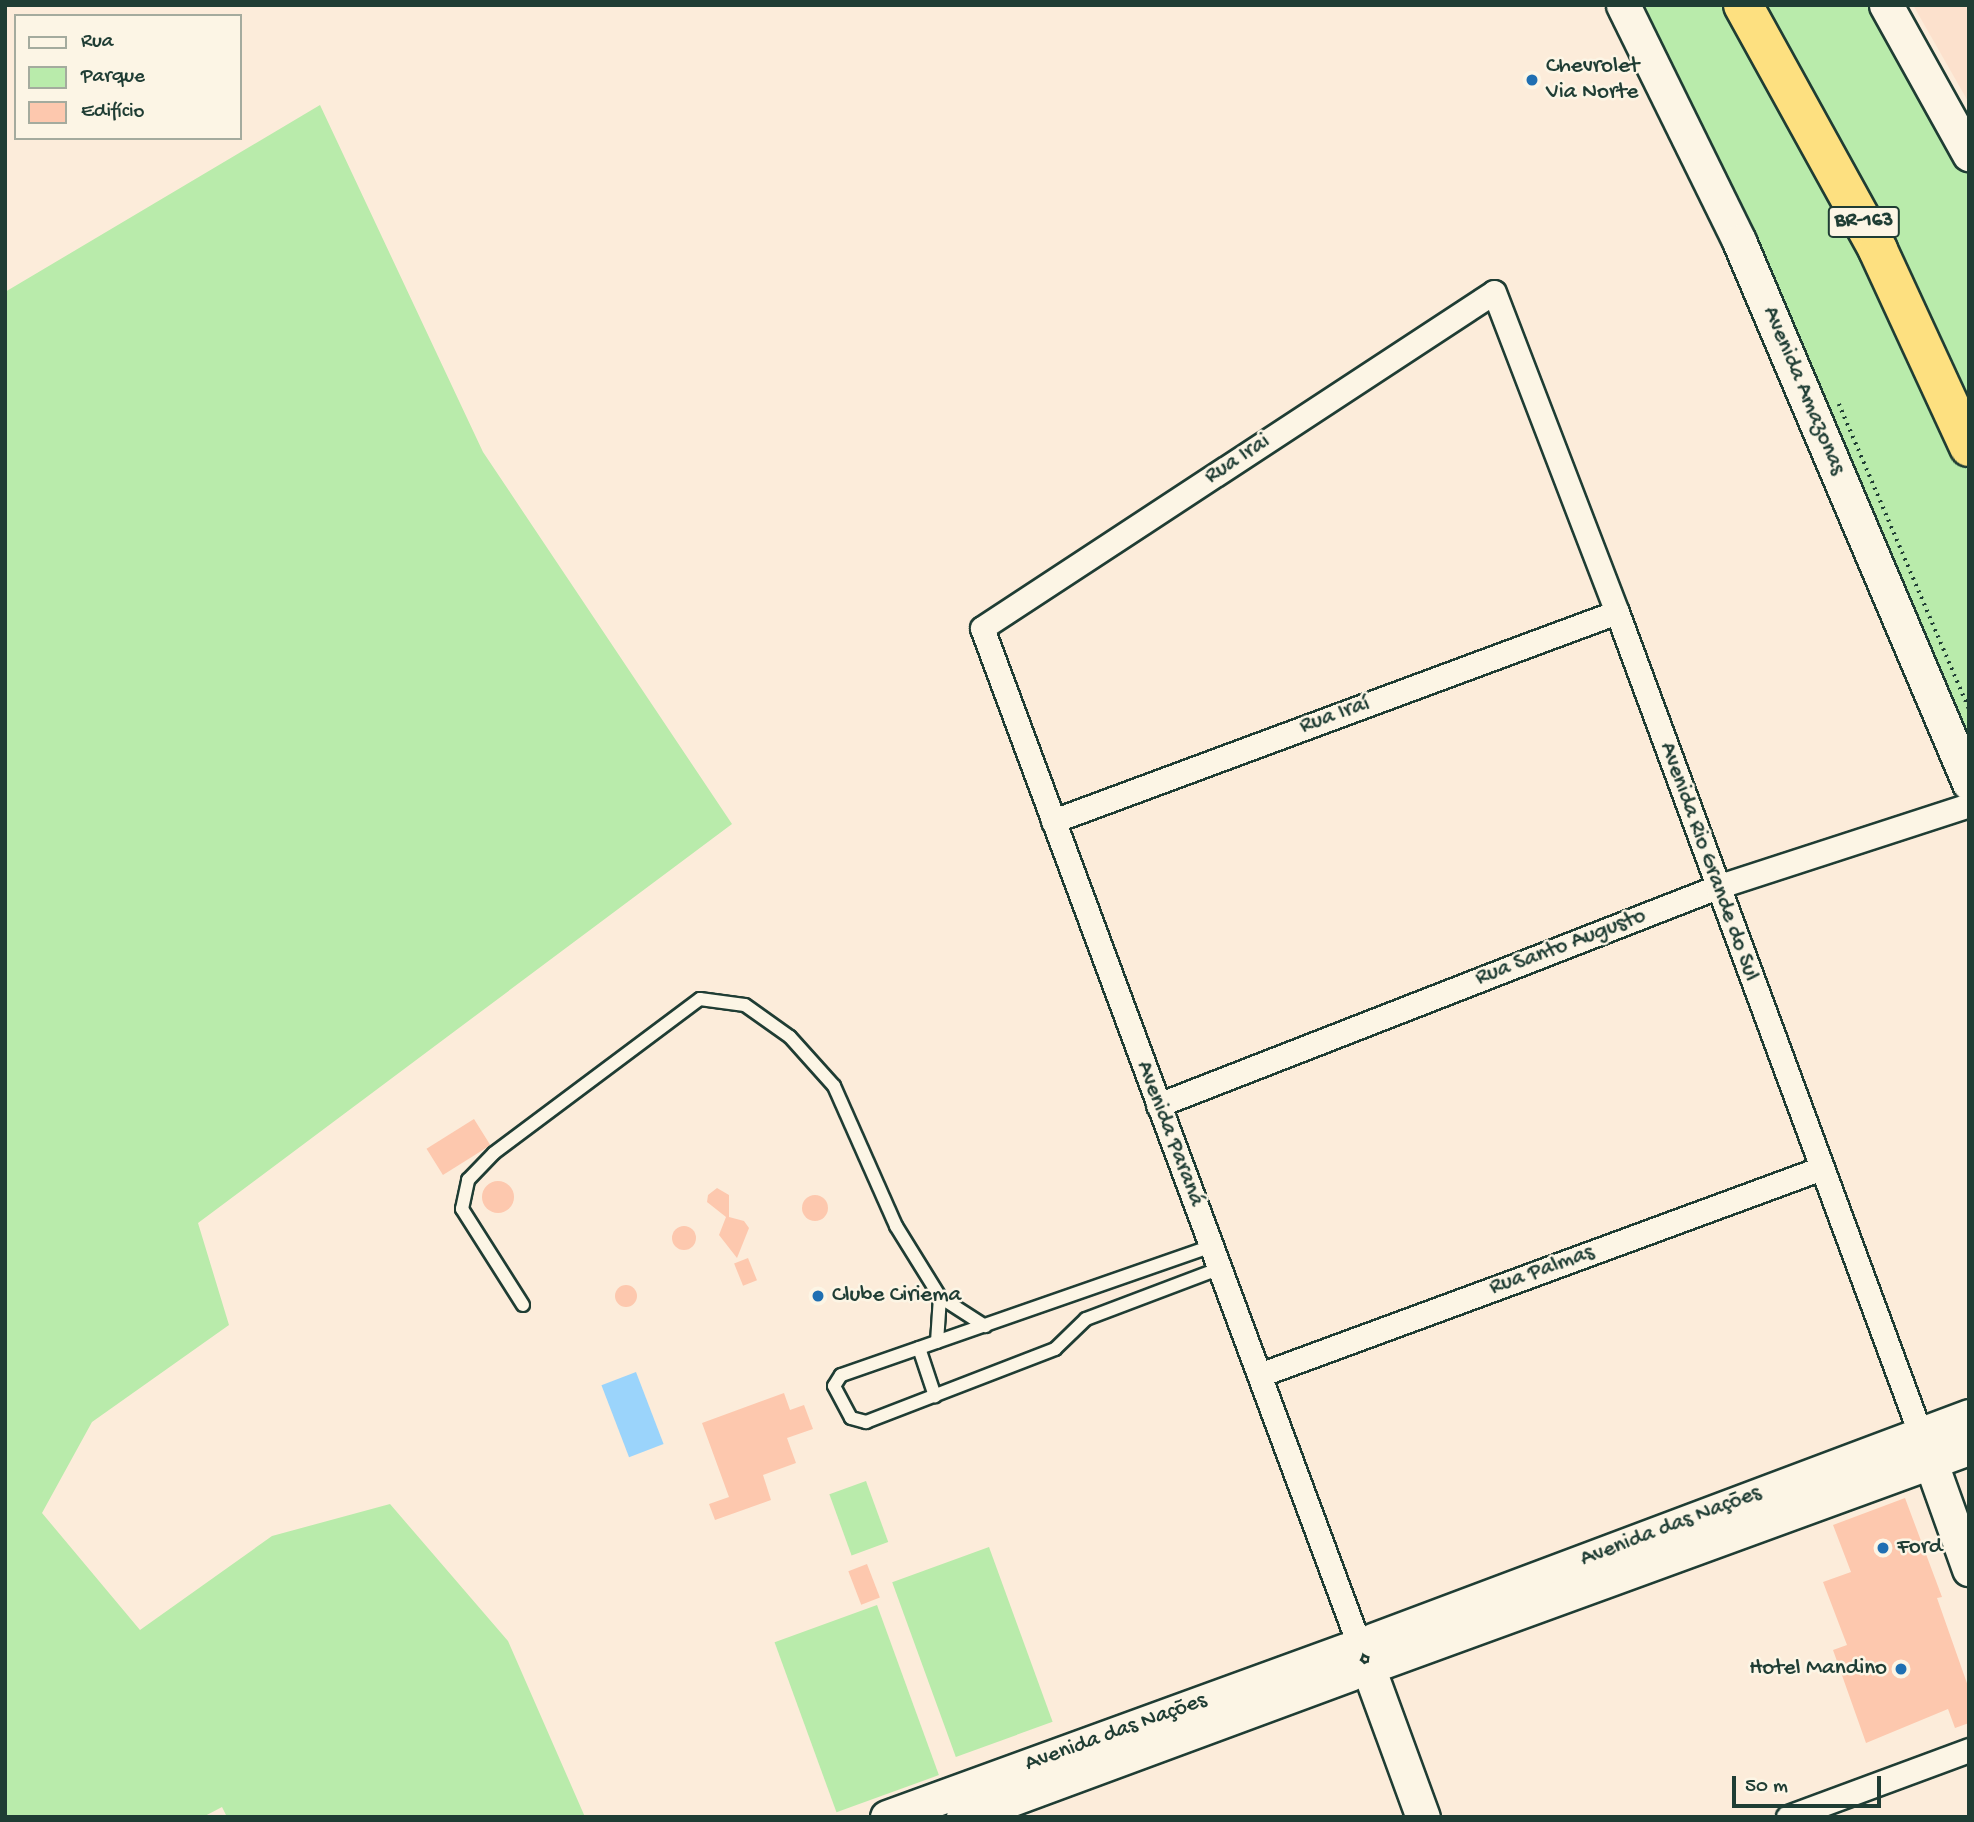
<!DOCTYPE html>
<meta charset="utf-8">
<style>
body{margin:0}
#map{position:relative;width:1974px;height:1822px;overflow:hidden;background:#fcecda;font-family:"Gochi Hand",sans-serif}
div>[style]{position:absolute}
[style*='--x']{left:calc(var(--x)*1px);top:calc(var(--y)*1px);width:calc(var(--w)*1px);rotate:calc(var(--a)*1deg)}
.built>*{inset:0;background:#fce1cd}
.green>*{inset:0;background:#b9ebab;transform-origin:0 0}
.water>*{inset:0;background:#9bd4fb;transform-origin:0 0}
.building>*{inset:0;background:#fdc8ae;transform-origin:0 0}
.round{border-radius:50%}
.path>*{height:3.5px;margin-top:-1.75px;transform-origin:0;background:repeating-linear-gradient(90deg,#1f3d34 0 2px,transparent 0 7px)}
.roads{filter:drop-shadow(2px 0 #1f3d34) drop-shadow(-2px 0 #1f3d34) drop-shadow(0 2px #1f3d34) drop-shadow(0 -2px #1f3d34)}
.lane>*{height:12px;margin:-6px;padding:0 6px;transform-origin:6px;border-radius:6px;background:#fcf5e5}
.street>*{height:23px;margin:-11.5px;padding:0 11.5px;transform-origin:11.5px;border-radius:11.5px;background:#fcf5e5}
.secondary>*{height:33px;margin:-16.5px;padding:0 16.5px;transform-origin:16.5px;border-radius:16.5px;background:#fcf5e5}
.highway>*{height:38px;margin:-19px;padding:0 19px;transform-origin:19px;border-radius:19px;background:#fde080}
.dots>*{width:19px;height:19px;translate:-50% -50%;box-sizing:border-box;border:4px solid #fcf5e5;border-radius:50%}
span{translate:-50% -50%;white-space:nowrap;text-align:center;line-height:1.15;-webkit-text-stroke:5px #fcf5e5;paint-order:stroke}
.shield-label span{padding:2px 5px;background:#fcf5e5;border:2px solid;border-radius:5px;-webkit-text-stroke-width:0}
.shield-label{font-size:21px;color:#1f3d34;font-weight:700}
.poi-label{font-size:23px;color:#1f3d34}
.left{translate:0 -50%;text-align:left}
.right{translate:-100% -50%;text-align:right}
.street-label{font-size:23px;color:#1f3d34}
.frame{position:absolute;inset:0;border:7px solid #1f3d34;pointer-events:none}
.legend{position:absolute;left:14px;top:14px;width:228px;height:126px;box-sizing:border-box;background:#fcf5e5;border:2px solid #a4ab9e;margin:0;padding:9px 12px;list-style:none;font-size:21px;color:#1f3d34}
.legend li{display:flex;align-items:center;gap:14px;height:35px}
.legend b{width:35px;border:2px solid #a4ab9e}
.scale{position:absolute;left:1732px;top:1776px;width:149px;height:32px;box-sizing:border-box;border:4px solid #1f3d34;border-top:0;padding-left:9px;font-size:21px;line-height:24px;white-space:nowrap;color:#1f3d34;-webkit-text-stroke:5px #fcf5e5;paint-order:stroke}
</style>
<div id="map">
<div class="built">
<div style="clip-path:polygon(1913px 5px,1969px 5px,1969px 103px)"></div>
</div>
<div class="green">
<div style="clip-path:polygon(1635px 5px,1728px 5px,1872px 260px,1969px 472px,1969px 748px)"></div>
<div style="clip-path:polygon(1757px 5px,1872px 5px,1945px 119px,1969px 171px,1969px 414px)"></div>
<div style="clip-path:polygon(320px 105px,483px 452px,732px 824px,198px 1223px,229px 1325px,92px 1422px,42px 1513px,140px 1630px,272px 1536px,390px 1504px,508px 1641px,585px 1817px,227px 1817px,222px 1807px,203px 1817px,5px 1817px,5px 292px)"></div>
<div style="left:866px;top:1481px;width:65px;height:39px;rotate:70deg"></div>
<div style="left:989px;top:1547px;width:186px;height:103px;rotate:70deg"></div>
<div style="left:877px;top:1605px;width:181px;height:109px;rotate:70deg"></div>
</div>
<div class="water">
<div style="left:636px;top:1372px;width:77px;height:37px;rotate:69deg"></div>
</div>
<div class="building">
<div style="left:474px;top:1119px;width:31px;height:56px;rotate:58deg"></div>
<div class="round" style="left:482px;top:1181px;width:32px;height:32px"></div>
<div style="clip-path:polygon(717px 1188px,729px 1195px,729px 1217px,744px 1221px,749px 1228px,737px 1258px,719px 1235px,726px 1217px,707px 1202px,708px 1195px)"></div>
<div class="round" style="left:802px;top:1195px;width:26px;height:26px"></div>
<div class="round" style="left:672px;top:1226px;width:24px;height:24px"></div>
<div style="left:748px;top:1258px;width:24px;height:15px;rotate:68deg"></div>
<div class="round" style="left:615px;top:1285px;width:22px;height:22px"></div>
<div style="clip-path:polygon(784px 1393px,790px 1410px,804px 1405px,813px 1429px,787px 1438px,796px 1463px,763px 1475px,771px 1500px,715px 1520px,709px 1504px,729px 1497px,702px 1423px)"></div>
<div style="clip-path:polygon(1905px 1498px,1942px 1597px,1937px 1598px,1969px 1689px,1969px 1723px,1955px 1728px,1948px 1709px,1866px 1743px,1833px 1650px,1847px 1645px,1823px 1582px,1851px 1572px,1833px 1525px)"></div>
<div style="left:867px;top:1564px;width:36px;height:20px;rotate:69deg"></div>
</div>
<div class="path">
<div style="--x:1839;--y:404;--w:332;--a:66.9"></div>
</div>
<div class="roads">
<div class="lane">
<div style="--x:1212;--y:1246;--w:393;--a:160.8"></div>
<div style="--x:841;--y:1375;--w:13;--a:122"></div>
<div style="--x:834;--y:1386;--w:36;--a:62"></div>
<div style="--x:851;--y:1418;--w:16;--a:15"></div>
<div style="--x:866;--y:1422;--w:203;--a:-21.1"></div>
<div style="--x:1055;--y:1349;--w:43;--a:-44.1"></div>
<div style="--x:1086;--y:1319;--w:144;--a:-20.7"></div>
<div style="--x:523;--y:1305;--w:114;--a:-122.4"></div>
<div style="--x:462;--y:1209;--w:30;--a:-78"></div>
<div style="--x:468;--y:1180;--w:37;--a:-46"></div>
<div style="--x:494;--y:1153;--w:257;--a:-36.8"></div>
<div style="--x:700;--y:999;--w:45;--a:7.6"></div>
<div style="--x:745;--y:1005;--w:55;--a:35.4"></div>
<div style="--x:790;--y:1037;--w:66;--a:48.1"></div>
<div style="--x:834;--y:1086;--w:153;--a:66.1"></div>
<div style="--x:896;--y:1226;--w:84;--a:58.2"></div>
<div style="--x:940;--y:1297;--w:54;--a:32.8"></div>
<div style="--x:937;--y:1342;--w:45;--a:-86.2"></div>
<div style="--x:919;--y:1348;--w:51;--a:71.6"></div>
</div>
<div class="street">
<div style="--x:1053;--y:821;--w:601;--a:-20.33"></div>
<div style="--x:1158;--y:1105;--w:600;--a:-21.3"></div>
<div style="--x:1717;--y:887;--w:265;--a:-18"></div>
<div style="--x:1262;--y:1374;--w:597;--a:-20.2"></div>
<div style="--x:1357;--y:1639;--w:1078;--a:-110.35"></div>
<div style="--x:982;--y:628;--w:612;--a:-33.27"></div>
<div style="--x:1494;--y:292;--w:343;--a:69"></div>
<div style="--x:1617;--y:612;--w:875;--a:69.74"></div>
<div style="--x:1788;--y:1817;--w:193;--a:-20.3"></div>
</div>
<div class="secondary">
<div style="--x:1623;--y:5;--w:263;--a:63.8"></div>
<div style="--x:1739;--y:241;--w:589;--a:67.01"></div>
<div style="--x:1886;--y:5;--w:171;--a:60.9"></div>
<div style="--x:1931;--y:1463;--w:113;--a:70.3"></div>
<div style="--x:1373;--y:1640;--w:637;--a:-20.6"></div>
<div style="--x:1385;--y:1661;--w:622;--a:-20.04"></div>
<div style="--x:1372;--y:1678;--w:148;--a:69.9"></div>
<div style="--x:887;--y:1817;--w:488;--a:-20"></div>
<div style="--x:963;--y:1817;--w:413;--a:-20.3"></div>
</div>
<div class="highway">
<div style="--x:1743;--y:5;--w:280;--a:61.1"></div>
<div style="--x:1878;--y:250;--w:217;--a:65.2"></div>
</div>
</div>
<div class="dots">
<div style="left:1532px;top:80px;background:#1f6fb2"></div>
<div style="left:818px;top:1296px;background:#1f6fb2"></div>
<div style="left:1883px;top:1548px;background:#1f6fb2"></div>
<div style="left:1901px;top:1669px;background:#1f6fb2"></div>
</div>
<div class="shield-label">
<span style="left:1864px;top:222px">BR-163</span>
</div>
<div class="poi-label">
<span class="left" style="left:1546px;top:80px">Chevrolet<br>Via Norte</span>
<span class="left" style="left:832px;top:1296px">Clube Ciriema</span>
<span class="left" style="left:1897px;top:1548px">Ford</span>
<span class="right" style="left:1887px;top:1669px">Hotel Mandino</span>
</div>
<div class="street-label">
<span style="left:1803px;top:391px;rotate:67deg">Avenida Amazonas</span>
<span style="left:1238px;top:460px;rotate:-33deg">Rua Irai</span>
<span style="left:1335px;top:716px;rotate:-20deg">Rua Iraí</span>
<span style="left:1708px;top:862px;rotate:70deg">Avenida Rio Grande do Sul</span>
<span style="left:1561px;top:948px;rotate:-21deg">Rua Santo Augusto</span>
<span style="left:1169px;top:1134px;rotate:69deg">Avenida Paraná</span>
<span style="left:1542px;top:1271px;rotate:-20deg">Rua Palmas</span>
<span style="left:1671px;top:1527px;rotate:-21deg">Avenida das Nações</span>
<span style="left:1116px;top:1733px;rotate:-20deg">Avenida das Nações</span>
</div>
<div class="frame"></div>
<ul class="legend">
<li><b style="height:9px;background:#fcf5e5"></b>Rua</li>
<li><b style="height:19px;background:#b9ebab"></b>Parque</li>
<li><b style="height:19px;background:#fdc8ae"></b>Edifício</li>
</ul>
<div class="scale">50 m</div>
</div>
